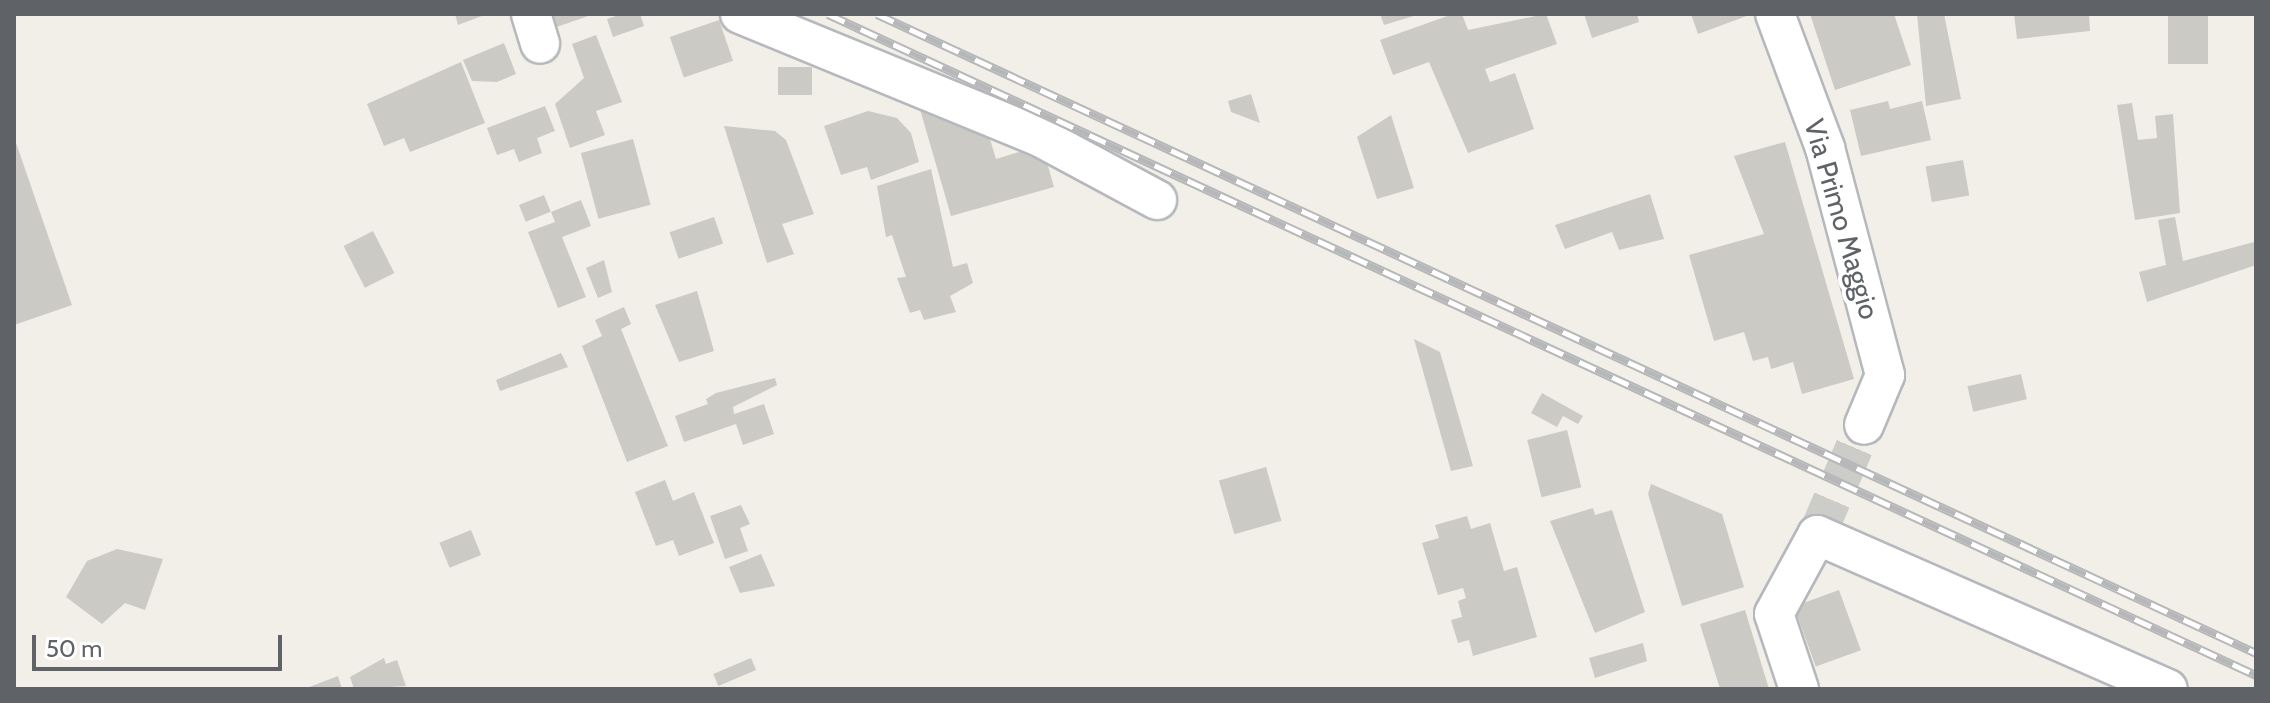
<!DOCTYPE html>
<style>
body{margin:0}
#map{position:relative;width:2270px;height:703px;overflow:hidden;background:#f1efe8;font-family:Cabin,sans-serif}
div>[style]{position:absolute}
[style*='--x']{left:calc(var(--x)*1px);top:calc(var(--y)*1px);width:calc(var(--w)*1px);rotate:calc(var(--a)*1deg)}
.building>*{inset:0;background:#cccac5;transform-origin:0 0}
.minor-tunnel>*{height:38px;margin-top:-19px;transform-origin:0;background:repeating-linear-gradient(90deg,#ccccc8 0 38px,transparent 0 57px)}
.roads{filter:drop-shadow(2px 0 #b5b8bc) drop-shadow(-2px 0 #b5b8bc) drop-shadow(0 2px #b5b8bc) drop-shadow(0 -2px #b5b8bc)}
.minor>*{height:38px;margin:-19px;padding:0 19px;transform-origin:19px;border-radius:19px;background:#fff}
.rail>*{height:9px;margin-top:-4.5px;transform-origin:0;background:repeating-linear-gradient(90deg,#fff 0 18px,#b6b7b8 0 36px);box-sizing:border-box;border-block:2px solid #b6b7b8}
span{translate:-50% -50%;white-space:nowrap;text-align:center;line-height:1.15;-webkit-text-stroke:8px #fff;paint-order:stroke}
.street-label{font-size:28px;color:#5f6368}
.frame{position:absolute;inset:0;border:16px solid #5f6368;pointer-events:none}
.scale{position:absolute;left:32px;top:635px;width:250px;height:36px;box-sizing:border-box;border:4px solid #5f6368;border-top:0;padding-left:10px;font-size:24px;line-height:28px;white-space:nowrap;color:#5f6368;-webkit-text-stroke:6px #fff;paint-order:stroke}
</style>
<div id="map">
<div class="building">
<div style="clip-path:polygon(455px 14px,487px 14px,458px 25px)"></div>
<div style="clip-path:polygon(542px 14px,594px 14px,548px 30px)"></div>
<div style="clip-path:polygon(622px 14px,640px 14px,644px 26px,613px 37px,607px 19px)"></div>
<div style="clip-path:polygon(1380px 14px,1417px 14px,1417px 15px,1384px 25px)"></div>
<div style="clip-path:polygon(1453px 14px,1462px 14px,1468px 30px,1546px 14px,1557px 44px,1485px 69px,1490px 82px,1515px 73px,1534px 129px,1468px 153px,1429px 62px,1393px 75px,1380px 40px)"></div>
<div style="clip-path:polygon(1584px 14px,1637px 14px,1639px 22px,1592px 38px)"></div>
<div style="clip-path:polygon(1691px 14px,1752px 14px,1698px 34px)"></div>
<div style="clip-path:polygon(1810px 14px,1894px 14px,1911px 65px,1835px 90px)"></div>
<div style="clip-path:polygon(1917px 14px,1944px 14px,1961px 99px,1926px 106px)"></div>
<div style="clip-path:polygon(2014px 14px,2089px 14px,2090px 31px,2017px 39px)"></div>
<div style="left:2168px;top:14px;width:40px;height:50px"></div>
<div style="left:719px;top:20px;width:43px;height:52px;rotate:71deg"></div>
<div style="clip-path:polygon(596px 35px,622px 102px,596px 111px,605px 135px,570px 148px,555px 104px,584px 78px,572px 44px)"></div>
<div style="clip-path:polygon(504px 43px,516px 74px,497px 82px,472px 81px,463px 60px)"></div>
<div style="clip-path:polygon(461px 62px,485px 123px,410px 152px,404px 138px,384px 146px,367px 104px)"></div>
<div style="left:778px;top:67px;width:34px;height:28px"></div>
<div style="clip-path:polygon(1251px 94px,1260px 123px,1231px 112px,1228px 101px)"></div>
<div style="clip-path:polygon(1888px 101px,1890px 109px,1922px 101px,1931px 140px,1861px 156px,1850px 110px)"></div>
<div style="clip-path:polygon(2132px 103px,2138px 140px,2157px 138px,2155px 116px,2173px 114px,2180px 213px,2135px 220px,2117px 105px)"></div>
<div style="clip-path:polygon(545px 106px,555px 131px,537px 138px,542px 153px,519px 162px,514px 149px,497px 155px,487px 128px)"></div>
<div style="clip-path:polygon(919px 106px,989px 136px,996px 159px,1042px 145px,1054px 187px,951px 216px)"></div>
<div style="clip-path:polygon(868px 111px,897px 118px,911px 133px,919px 162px,871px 180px,867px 167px,841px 175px,824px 126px)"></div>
<div style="clip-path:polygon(1391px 115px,1414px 188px,1377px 199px,1357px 137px)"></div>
<div style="clip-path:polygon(724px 126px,775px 131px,786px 140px,814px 214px,782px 224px,794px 254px,767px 263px)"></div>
<div style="clip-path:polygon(14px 137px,72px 305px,14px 325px)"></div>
<div style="left:633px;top:139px;width:68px;height:54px;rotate:75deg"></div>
<div style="clip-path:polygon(1785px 142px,1854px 379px,1802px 394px,1793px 362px,1771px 369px,1768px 357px,1753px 361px,1744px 332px,1714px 341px,1689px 255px,1764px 234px,1734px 156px)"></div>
<div style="left:1963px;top:160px;width:36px;height:38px;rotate:80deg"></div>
<div style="clip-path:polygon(931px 169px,953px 267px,967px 263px,973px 283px,950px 296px,956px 312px,924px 320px,920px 310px,910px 313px,897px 278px,906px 277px,892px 235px,886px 237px,877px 186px)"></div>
<div style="clip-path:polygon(1650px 194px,1664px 239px,1619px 250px,1612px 232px,1565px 249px,1555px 225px)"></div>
<div style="left:544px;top:195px;width:18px;height:27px;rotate:68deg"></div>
<div style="clip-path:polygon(581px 200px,591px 226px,562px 237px,586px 297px,558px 308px,528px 232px,555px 222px,551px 212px)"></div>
<div style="left:714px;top:217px;width:28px;height:47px;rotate:71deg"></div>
<div style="clip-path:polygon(2175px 217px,2183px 261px,2254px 242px,2256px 265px,2147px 302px,2139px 272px,2166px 265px,2158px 220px)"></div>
<div style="left:373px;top:231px;width:47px;height:33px;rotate:63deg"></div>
<div style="clip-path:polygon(604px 260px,612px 292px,598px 298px,586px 268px)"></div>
<div style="clip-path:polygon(697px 291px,714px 351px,679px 362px,655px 305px)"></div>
<div style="clip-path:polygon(624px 307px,631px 324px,621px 329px,668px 446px,627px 462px,582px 346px,602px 336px,595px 320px)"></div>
<div style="clip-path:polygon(1414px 339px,1440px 352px,1473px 466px,1451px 471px)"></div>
<div style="clip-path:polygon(561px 353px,568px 367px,500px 391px,496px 380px)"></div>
<div style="left:2021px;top:374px;width:26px;height:55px;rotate:77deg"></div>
<div style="clip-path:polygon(775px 378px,777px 385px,733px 407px,734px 414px,764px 404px,774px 434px,743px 445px,736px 424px,684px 442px,675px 416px,708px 404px,706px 399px,716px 393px)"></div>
<div style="clip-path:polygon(1542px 393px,1583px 416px,1578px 424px,1563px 416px,1557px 427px,1531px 413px)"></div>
<div style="left:1567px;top:430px;width:59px;height:41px;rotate:76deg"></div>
<div style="left:1266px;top:467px;width:56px;height:49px;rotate:74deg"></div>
<div style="clip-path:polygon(665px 480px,673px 501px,694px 492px,714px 543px,679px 556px,673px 540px,656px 546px,635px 492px)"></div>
<div style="clip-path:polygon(1651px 484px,1722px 514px,1744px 587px,1682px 606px,1648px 494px)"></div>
<div style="clip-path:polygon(741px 505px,750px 524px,740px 528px,748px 551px,725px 559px,710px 516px)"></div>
<div style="clip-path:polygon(1593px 508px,1595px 515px,1612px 510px,1645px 612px,1595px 633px,1550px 521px)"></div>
<div style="clip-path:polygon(1467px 516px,1471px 529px,1490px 523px,1504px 571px,1517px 567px,1537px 637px,1473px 656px,1469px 640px,1458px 643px,1451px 620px,1462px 617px,1458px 601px,1466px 598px,1463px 588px,1438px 595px,1422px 543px,1439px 538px,1435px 525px)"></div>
<div style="left:471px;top:530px;width:27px;height:34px;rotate:68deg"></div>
<div style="clip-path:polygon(117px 549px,163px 559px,145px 610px,125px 603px,102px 624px,66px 597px,87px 561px)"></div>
<div style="clip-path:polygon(761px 554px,775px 586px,740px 593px,729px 567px)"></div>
<div style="left:1839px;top:590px;width:64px;height:48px;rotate:70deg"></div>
<div style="clip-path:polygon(1745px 610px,1769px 689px,1720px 689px,1700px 624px)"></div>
<div style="clip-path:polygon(1643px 643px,1647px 661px,1595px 678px,1589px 658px)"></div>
<div style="clip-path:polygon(384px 658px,386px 664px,397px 660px,406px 686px,354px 689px,350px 677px)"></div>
<div style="left:751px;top:658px;width:13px;height:41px;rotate:67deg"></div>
<div style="clip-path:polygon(338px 676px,342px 689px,309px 689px,309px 687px)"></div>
</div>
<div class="minor-tunnel">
<div style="--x:1817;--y:535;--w:120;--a:-66.9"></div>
</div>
<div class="roads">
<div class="minor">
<div style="--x:531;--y:14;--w:31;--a:73"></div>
<div style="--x:740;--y:14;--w:324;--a:22.3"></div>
<div style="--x:1040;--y:137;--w:133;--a:28.3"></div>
<div style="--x:1775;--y:14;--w:143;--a:69.5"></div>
<div style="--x:1825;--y:148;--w:235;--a:75.2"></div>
<div style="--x:1885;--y:375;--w:54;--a:112.8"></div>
<div style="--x:1799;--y:689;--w:79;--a:-108.4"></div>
<div style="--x:1774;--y:614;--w:90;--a:-61.4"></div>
<div style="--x:1817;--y:535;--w:383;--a:23.7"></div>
</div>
</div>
<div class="rail">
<div style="--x:828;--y:14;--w:1574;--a:24.84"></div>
<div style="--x:877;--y:14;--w:1520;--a:24.86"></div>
</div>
<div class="street-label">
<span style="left:1842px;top:219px;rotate:74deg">Via Primo Maggio</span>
</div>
<div class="frame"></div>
<div class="scale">50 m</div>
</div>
